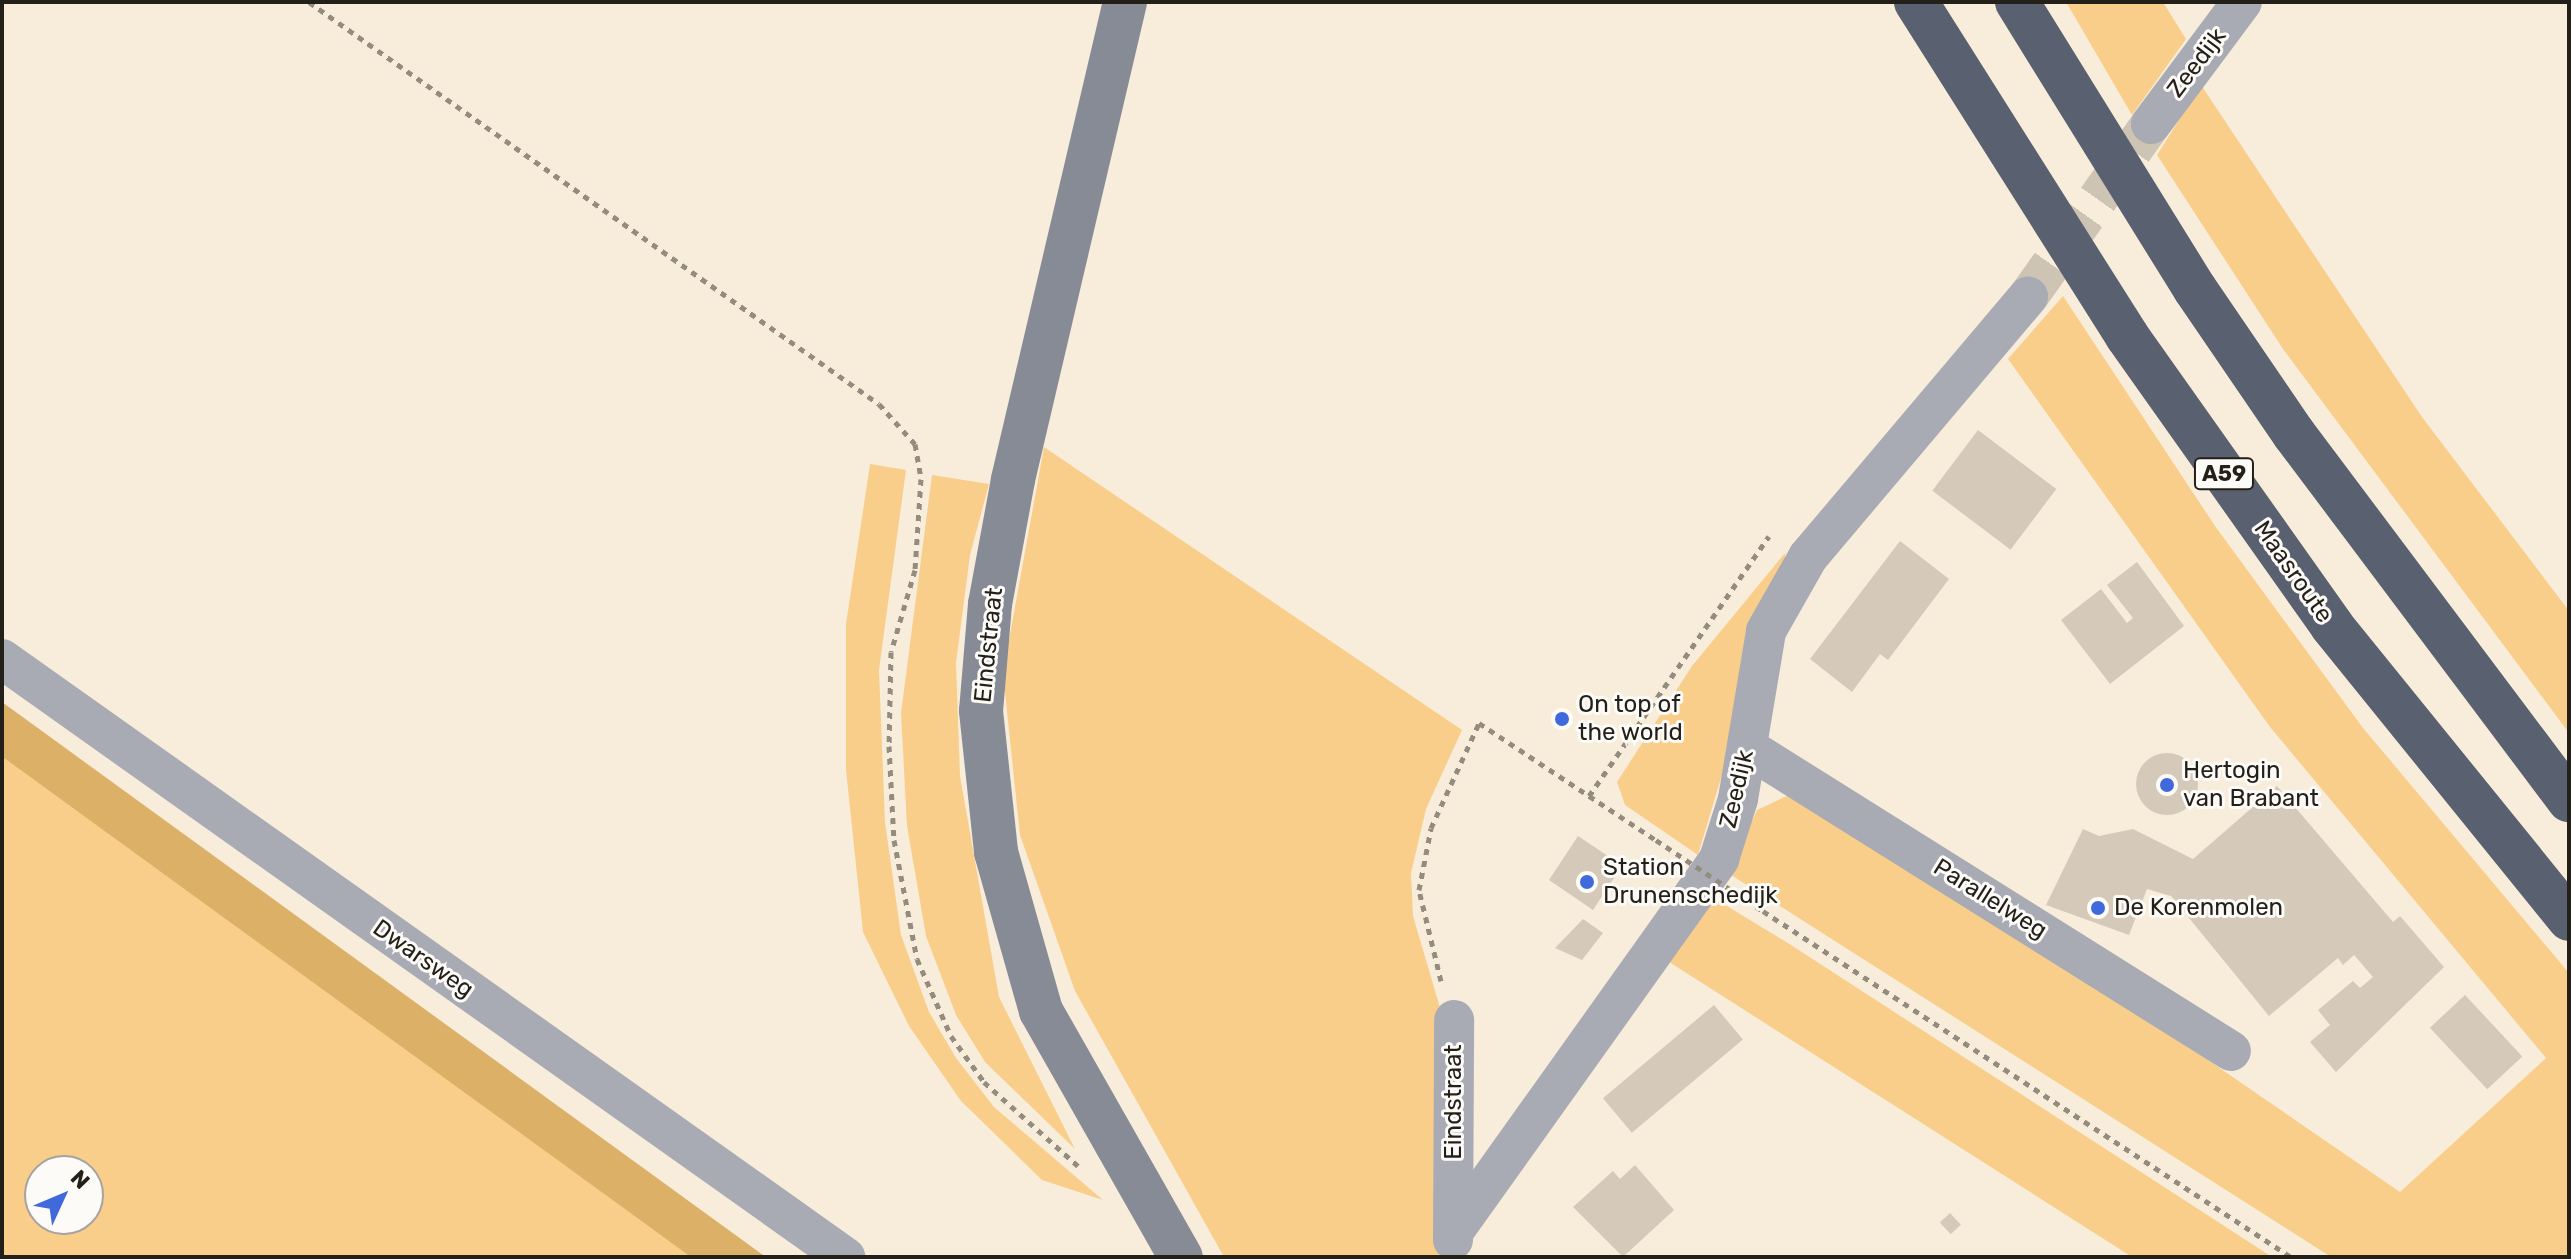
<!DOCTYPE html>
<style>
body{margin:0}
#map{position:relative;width:2571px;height:1259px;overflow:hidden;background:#f8eddb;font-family:Rubik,sans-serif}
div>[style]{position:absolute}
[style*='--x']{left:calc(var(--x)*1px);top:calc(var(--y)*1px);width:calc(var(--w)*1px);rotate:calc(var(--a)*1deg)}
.green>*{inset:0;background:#f9ce8b}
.water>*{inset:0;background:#ddb067;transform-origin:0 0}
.building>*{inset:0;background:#d5cab9;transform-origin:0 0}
.round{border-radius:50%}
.minor-tunnel>*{height:40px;margin-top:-20px;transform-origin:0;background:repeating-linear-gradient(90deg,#cdc4b4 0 40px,transparent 0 60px)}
.path>*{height:5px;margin-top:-2.5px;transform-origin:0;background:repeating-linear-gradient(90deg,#938c7f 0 6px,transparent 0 12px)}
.minor>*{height:40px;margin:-20px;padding:0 20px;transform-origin:20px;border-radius:20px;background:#a8abb3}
.secondary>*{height:44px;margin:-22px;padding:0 22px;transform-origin:22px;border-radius:22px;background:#868b96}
.motorway>*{height:44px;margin:-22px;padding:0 22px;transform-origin:22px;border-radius:22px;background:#59606f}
.path-bridge>*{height:5px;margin-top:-2.5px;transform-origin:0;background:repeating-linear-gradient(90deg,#938c7f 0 6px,transparent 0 12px)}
.dots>*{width:22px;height:22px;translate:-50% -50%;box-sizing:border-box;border:4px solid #fdfbf8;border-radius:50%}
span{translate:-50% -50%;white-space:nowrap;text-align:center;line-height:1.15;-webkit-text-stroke:6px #fdfbf8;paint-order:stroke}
.shield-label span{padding:2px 6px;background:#fdfbf8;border:2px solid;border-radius:6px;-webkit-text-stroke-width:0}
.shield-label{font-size:22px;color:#231f19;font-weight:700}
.street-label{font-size:24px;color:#231f19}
.poi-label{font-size:24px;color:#231f19}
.left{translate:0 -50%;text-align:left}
.frame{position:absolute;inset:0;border:4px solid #231f19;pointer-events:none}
.north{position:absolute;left:24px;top:1155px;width:80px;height:80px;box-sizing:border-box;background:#fdfbf8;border:2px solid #a6a39f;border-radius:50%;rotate:46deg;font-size:22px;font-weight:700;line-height:32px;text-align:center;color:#231f19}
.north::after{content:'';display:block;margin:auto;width:28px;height:36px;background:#406adb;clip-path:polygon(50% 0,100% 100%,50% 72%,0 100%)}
</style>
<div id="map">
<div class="green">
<div style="clip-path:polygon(2066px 2px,2163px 2px,2186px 39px,2132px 115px)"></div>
<div style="clip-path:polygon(2201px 85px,2422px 417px,2569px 611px,2569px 733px,2283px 349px,2157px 155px)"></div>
<div style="clip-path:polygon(2063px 296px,2215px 526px,2363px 728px,2569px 973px,2569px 1257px,2331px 1257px,1728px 873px,1757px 810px,1791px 794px,2208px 1060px,2400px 1192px,2546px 1058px,2270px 727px,2008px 359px)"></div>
<div style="clip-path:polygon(1044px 447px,1462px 730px,1426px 809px,1411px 873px,1413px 916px,1441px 1011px,1439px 1257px,1224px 1257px,1075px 991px,1020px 835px,1003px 673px)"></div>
<div style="clip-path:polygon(870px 464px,906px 470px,879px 670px,885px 822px,901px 935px,929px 1012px,956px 1058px,994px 1107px,1103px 1200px,1042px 1180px,961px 1101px,909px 1026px,863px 932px,846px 770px,846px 624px)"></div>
<div style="clip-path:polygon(932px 475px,989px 484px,970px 555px,956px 663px,960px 776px,999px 997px,1075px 1149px,985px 1062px,956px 1015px,926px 936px,907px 826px,901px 713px)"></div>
<div style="clip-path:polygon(1785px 553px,1785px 564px,1698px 855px,1625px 805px,1617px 782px,1692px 666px)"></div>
<div style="clip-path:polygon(evenodd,2px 746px,713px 1257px,2px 1257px,2px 746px,40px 1171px,88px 1171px,88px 1219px,40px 1219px,40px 1171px)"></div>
<div style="clip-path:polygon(1712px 897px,1791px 945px,2272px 1257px,2132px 1257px,1666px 960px)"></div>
</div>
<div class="water">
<div style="left:2px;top:702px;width:952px;height:44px;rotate:36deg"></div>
</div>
<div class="building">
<div style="left:1978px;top:430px;width:98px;height:76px;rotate:37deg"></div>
<div style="clip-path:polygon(1900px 541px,1949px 579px,1888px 660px,1880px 654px,1852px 692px,1810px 659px)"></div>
<div style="clip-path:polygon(2137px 562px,2184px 626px,2110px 684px,2061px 620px,2101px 589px,2127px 623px,2133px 618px,2107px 585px)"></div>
<div class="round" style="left:2136px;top:753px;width:62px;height:62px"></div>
<div style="clip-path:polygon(2277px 786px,2393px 922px,2400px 916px,2444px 967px,2336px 1072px,2310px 1042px,2330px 1025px,2318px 1010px,2353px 981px,2360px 988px,2373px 977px,2354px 955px,2343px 965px,2338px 958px,2269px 1016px,2171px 896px,2147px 889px,2129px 935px,2046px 905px,2083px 829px,2099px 836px,2133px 829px,2193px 859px)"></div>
<div style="clip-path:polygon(1578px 836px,1608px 856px,1601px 865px,1616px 875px,1593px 910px,1549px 880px)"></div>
<div style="clip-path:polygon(1583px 919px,1603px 933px,1582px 960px,1555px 948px)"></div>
<div style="left:2465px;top:995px;width:84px;height:48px;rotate:47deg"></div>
<div style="left:1714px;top:1005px;width:45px;height:145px;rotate:50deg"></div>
<div style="clip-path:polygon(1635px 1165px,1674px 1210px,1623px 1257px,1573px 1207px,1613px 1171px,1620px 1179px)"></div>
<div style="left:1950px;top:1213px;width:16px;height:14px;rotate:47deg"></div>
</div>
<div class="minor-tunnel">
<div style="--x:2028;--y:297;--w:212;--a:-54.6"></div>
</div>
<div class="path">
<div style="--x:309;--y:2;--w:697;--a:35.19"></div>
<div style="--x:879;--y:404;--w:54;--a:48"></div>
<div style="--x:915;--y:444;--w:36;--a:80"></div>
<div style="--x:921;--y:479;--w:91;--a:93.8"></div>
<div style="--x:915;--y:570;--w:85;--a:106.3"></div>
<div style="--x:891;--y:652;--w:94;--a:91.2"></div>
<div style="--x:889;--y:746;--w:94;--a:87"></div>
<div style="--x:894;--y:840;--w:121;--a:79.1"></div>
<div style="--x:917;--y:959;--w:84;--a:66.2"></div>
<div style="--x:951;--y:1036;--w:57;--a:54.3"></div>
<div style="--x:984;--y:1082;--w:126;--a:41.8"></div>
<div style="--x:1589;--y:796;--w:316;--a:-55.3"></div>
<div style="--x:1763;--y:911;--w:631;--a:33.24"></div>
<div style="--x:1441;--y:981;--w:94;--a:-103.6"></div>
<div style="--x:1419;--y:890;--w:63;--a:-79"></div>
<div style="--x:1431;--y:828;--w:115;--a:-65.4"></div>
<div style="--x:1479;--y:723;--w:212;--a:33.5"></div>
</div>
<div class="minor">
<div style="--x:2151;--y:124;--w:152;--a:-53.3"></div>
<div style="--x:2;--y:659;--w:1034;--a:35.35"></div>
<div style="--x:1748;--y:748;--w:570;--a:32.1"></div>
<div style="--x:1454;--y:1231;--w:457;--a:-54.5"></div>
<div style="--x:1719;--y:859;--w:63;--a:-72.4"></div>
<div style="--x:1738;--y:799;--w:170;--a:-80.5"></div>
<div style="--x:1766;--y:631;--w:85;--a:-60.4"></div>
<div style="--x:1808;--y:557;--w:341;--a:-49.8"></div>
<div style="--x:1453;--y:1240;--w:220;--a:-89.7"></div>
</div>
<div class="secondary">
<div style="--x:1125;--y:2;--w:491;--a:103.2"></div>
<div style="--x:1013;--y:480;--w:126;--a:100.5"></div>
<div style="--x:990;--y:604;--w:107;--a:94.8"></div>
<div style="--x:981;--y:711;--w:142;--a:83.9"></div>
<div style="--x:996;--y:852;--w:165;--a:74.2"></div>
<div style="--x:1041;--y:1011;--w:283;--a:60.4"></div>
</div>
<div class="motorway">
<div style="--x:1916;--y:2;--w:395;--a:57.7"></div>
<div style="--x:2127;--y:336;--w:355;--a:54.7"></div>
<div style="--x:2332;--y:626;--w:377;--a:51"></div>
<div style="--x:2017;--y:2;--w:338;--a:58.2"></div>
<div style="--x:2195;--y:289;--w:176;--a:55.7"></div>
<div style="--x:2294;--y:434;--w:458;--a:53.1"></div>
</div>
<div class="path-bridge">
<div style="--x:1656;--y:840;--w:128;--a:33.6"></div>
</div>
<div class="dots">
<div style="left:1562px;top:719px;background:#406adb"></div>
<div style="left:2167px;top:785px;background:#406adb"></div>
<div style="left:1587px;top:882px;background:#406adb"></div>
<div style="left:2098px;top:908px;background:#406adb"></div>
</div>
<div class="shield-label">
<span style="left:2224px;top:474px">A59</span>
</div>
<div class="street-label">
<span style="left:2197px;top:63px;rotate:-53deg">Zeedijk</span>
<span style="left:2293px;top:572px;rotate:55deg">Maasroute</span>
<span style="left:989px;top:645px;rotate:-84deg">Eindstraat</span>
<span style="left:1737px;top:789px;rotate:-77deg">Zeedijk</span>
<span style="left:1990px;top:899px;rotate:32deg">Parallelweg</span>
<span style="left:423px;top:959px;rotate:35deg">Dwarsweg</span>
<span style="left:1454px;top:1102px;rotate:-90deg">Eindstraat</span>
</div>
<div class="poi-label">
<span class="left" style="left:1578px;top:719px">On top of<br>the world</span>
<span class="left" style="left:2183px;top:785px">Hertogin<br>van Brabant</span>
<span class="left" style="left:1603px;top:882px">Station<br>Drunenschedijk</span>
<span class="left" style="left:2114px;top:908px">De Korenmolen</span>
</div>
<div class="frame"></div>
<div class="north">N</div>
</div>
